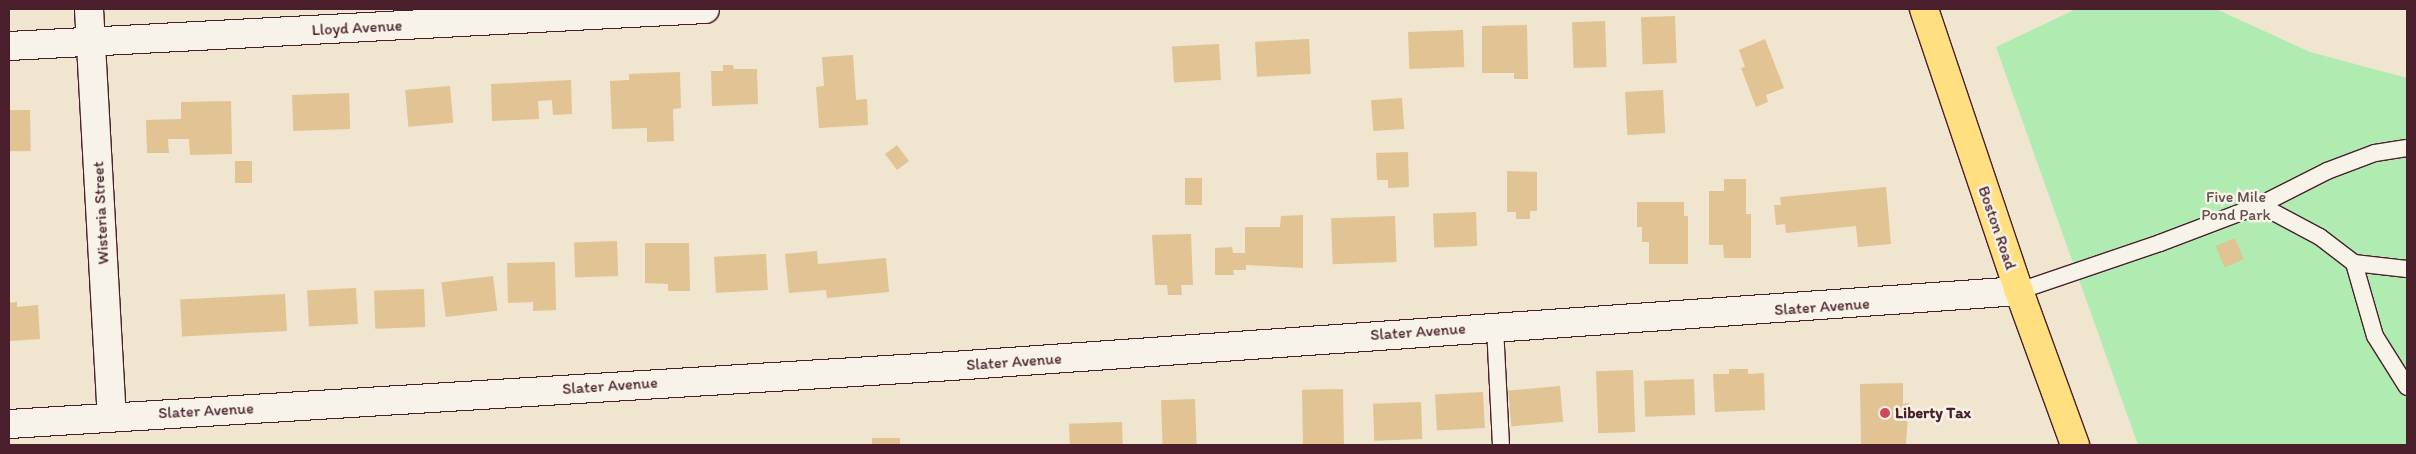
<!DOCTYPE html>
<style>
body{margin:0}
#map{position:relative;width:2416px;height:454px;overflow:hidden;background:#f0e5cf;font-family:Itim,sans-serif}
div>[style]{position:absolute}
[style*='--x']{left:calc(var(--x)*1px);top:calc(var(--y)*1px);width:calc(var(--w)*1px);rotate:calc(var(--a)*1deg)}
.green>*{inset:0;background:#b0ecb1}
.building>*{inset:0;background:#e1c394;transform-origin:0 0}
.roads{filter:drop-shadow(1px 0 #4a1f2b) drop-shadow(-1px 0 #4a1f2b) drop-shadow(0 1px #4a1f2b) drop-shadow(0 -1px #4a1f2b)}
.lane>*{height:16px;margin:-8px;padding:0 8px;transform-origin:8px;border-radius:8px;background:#f7f3e8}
.street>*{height:28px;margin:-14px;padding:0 14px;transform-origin:14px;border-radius:14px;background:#f7f3e8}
.secondary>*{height:28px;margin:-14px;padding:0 14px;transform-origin:14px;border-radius:14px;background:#f7f3e8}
.primary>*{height:28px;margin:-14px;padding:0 14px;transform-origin:14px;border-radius:14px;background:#ffdf80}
.dots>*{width:14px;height:14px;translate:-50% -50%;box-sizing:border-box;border:2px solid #f7f3e8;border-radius:50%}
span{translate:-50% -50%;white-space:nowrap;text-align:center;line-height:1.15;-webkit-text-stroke:5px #f7f3e8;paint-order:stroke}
.street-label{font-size:16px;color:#4a1f2b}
.park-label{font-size:16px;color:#64524c}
.poi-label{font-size:16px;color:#4a1f2b;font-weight:700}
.left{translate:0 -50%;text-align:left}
.frame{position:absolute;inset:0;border:10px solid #4a1f2b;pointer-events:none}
</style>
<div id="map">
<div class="green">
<div style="clip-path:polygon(2076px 9px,2216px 9px,2310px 52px,2407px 78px,2407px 445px,2138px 445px,1996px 47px)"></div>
</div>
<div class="building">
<div style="left:1675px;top:16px;width:47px;height:34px;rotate:88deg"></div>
<div style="left:1605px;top:21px;width:46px;height:33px;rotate:88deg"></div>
<div style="clip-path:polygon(1527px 25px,1528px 79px,1514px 79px,1514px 73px,1482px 73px,1482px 26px)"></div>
<div style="left:1463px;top:30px;width:37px;height:55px;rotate:88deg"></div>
<div style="left:1309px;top:39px;width:35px;height:54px;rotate:87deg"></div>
<div style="clip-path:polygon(1765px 39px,1784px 88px,1766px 95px,1768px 102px,1756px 107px,1741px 68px,1745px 67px,1739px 50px)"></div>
<div style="left:1219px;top:44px;width:36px;height:47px;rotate:87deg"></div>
<div style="clip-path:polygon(853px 55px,856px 100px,867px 99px,868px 125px,819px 128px,816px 87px,824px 86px,822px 57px)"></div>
<div style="clip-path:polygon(723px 65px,733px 65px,734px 69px,757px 69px,758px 104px,712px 106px,711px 71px,723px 71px)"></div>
<div style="clip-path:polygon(680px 72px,681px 108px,673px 109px,674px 141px,647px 142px,647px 128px,612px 129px,610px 81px,629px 80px,629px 74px)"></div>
<div style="clip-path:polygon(571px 80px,572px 114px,553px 115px,552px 100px,538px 101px,539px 119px,492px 121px,491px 84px)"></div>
<div style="left:450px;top:86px;width:37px;height:45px;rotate:85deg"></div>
<div style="left:1663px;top:90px;width:43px;height:38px;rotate:87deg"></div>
<div style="left:349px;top:93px;width:36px;height:57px;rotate:88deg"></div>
<div style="left:1402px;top:98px;width:31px;height:31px;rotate:86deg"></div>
<div style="clip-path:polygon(231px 101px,232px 154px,190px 155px,189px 139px,168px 139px,169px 153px,147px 153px,146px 120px,181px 119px,181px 102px)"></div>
<div style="left:30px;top:110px;width:41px;height:21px;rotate:89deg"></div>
<div style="left:897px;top:145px;width:20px;height:15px;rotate:53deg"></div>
<div style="clip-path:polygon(1408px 152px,1409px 187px,1388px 188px,1388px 180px,1377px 180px,1376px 153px)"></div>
<div style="left:235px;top:161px;width:17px;height:22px"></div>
<div style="clip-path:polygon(1507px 171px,1537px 172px,1537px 211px,1530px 211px,1530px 219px,1516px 219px,1516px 212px,1507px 212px)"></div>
<div style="left:1185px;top:178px;width:17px;height:27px"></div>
<div style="clip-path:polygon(1724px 179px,1746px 179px,1746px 214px,1751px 214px,1751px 258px,1724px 258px,1723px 245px,1709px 245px,1709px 191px,1724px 191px)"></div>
<div style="clip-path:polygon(1886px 187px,1891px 244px,1858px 247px,1856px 226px,1786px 233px,1785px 224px,1776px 225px,1774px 205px,1781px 205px,1780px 197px)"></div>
<div style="clip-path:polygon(1637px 202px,1684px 202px,1684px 216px,1688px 216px,1688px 264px,1649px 264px,1649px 242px,1642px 242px,1642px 227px,1637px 227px)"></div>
<div style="left:1476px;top:212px;width:34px;height:43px;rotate:88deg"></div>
<div style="clip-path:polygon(1303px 215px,1303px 268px,1246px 265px,1246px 270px,1233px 270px,1234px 275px,1215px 275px,1215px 248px,1232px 247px,1233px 253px,1245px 253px,1245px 227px,1280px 227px,1281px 216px)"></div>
<div style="left:1395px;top:216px;width:46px;height:64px;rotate:88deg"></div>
<div style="clip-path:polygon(1191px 234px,1193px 285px,1181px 285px,1182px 295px,1168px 295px,1167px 285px,1155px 285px,1152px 235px)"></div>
<div style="left:2235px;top:238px;width:23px;height:21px;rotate:67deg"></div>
<div style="left:617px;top:241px;width:35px;height:43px;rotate:88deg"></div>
<div style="clip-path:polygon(645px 243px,689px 243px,690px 291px,668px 291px,668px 284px,645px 283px)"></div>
<div style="clip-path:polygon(817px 251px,818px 264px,886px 258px,889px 292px,827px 298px,826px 290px,789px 293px,785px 254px)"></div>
<div style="left:766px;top:254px;width:36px;height:52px;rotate:87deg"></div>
<div style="clip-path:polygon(555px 262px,556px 310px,533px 311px,533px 302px,508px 303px,507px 263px)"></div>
<div style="left:493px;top:276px;width:35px;height:52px;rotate:83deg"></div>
<div style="left:356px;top:288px;width:36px;height:49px;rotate:87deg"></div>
<div style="left:424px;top:289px;width:38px;height:50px;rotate:88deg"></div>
<div style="left:285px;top:294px;width:37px;height:105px;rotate:87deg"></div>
<div style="clip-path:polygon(17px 302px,17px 307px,38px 305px,40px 339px,9px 341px,9px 303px)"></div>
<div style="clip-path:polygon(1729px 369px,1748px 369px,1748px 374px,1764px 373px,1765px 410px,1715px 412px,1713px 374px,1729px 374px)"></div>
<div style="left:1633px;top:370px;width:62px;height:37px;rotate:88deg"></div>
<div style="left:1694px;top:379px;width:36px;height:50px;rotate:88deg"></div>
<div style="clip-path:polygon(1903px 383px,1903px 404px,1909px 403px,1906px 444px,1861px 445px,1860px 384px)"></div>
<div style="left:1560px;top:386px;width:36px;height:52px;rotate:85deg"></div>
<div style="left:1343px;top:389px;width:56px;height:41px;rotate:89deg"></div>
<div style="left:1483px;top:392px;width:36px;height:48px;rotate:87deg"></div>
<div style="left:1195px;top:399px;width:46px;height:34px;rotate:88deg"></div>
<div style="left:1421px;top:402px;width:37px;height:48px;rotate:88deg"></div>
<div style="left:1122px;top:422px;width:23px;height:53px;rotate:88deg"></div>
<div style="left:872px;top:438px;width:28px;height:7px"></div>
</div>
<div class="roads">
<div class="lane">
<div style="--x:2260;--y:205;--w:68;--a:28.1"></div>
<div style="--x:2320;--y:237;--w:43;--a:37.4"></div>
<div style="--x:2354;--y:263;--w:53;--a:6.5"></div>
<div style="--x:2354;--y:263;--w:76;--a:74"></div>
<div style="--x:2375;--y:336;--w:60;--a:57.9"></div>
<div style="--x:2019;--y:291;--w:149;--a:-18.8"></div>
<div style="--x:2160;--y:243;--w:107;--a:-20.8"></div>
<div style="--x:2260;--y:205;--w:75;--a:-26.9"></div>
<div style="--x:2327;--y:171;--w:51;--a:-20.6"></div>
<div style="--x:2375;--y:153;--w:32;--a:-9"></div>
<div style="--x:1495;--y:327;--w:118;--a:87.1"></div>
</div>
<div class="street">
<div style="--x:89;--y:9;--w:409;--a:86.8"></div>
<div style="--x:9;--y:46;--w:697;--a:-3.04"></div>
</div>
<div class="secondary">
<div style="--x:9;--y:424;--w:945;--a:-3.52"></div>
<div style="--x:952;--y:366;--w:1070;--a:-4.02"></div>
</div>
<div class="primary">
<div style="--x:1924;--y:9;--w:298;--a:71.4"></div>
<div style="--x:2019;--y:291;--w:164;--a:70"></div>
</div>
</div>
<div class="dots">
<div style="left:1885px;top:413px;background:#d1495b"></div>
</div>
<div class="street-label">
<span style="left:357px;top:28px;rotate:-3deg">Lloyd Avenue</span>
<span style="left:101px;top:213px;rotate:-93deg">Wisteria Street</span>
<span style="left:1997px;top:228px;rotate:71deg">Boston Road</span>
<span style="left:1822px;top:307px;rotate:-4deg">Slater Avenue</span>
<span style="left:1418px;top:332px;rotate:-4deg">Slater Avenue</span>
<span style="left:1014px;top:362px;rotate:-4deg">Slater Avenue</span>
<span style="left:610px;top:386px;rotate:-4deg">Slater Avenue</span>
<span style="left:206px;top:411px;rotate:-3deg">Slater Avenue</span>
</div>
<div class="park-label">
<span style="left:2236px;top:206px">Five Mile<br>Pond Park</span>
</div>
<div class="poi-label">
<span class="left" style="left:1895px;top:413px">Liberty Tax</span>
</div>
<div class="frame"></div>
</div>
